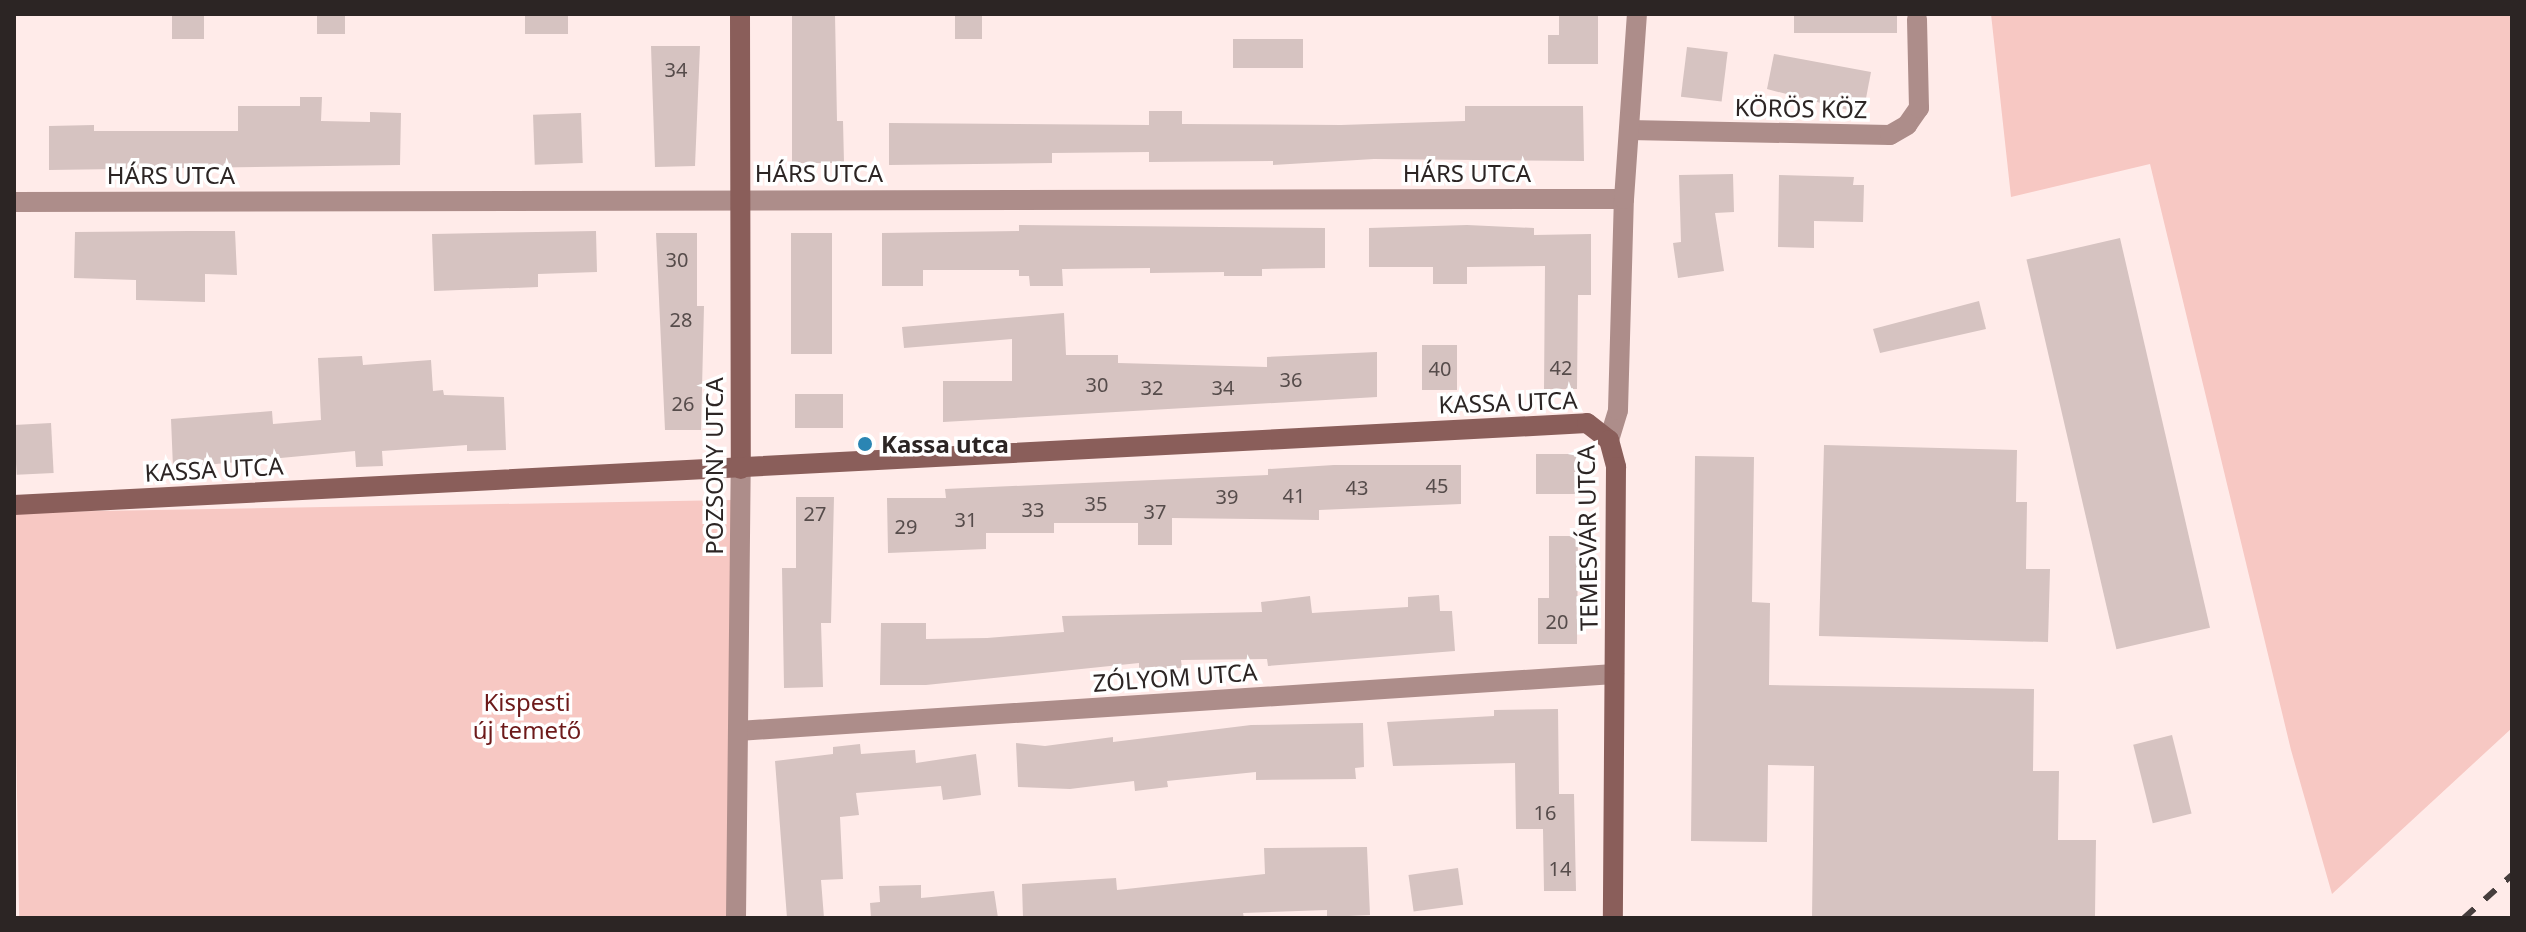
<!DOCTYPE html>
<meta charset="utf-8">
<style>
body{margin:0}
#map{position:relative;width:2526px;height:932px;overflow:hidden;background:#ffebe9;font-family:"Noto Sans",sans-serif}
div>[style]{position:absolute}
[style*='--x']{left:calc(var(--x)*1px);top:calc(var(--y)*1px);width:calc(var(--w)*1px);rotate:calc(var(--a)*1deg)}
.green>*{inset:0;background:#f7c8c3;transform-origin:0 0}
.building>*{inset:0;background:#d6c3c1;transform-origin:0 0}
.street>*{height:20px;margin:-10px;padding:0 10px;transform-origin:10px;border-radius:10px;background:#ad8d8a}
.secondary>*{height:20px;margin:-10px;padding:0 10px;transform-origin:10px;border-radius:10px;background:#8a5e5a}
.rail>*{height:6px;margin-top:-3px;transform-origin:0;background:repeating-linear-gradient(90deg,#463e3d 0 14px,transparent 0 28px)}
.dots>*{width:22px;height:22px;translate:-50% -50%;box-sizing:border-box;border:4px solid #fff;border-radius:50%}
span{translate:-50% -50%;white-space:nowrap;text-align:center;line-height:1.15;-webkit-text-stroke:7px #fff;paint-order:stroke}
.number-label{font-size:20px;color:#564c4b}
.number-label span{-webkit-text-stroke-width:0}
.street-label{font-size:24px;color:#2c2524}
.poi-label{font-size:24px;color:#2c2524;font-weight:700}
.left{translate:0 -50%;text-align:left}
.park-label{font-size:24px;color:#6d1a1a}
.frame{position:absolute;inset:0;border:16px solid #2c2524;pointer-events:none}
</style>
<div id="map">
<div class="green">
<div style="clip-path:polygon(1991px 14px,2512px 14px,2512px 728px,2332px 894px,2291px 750px,2150px 164px,2011px 197px)"></div>
<div style="left:731px;top:500px;width:418px;height:719px;rotate:89deg"></div>
</div>
<div class="building">
<div style="left:172px;top:14px;width:32px;height:25px"></div>
<div style="left:317px;top:14px;width:28px;height:20px"></div>
<div style="left:525px;top:14px;width:43px;height:20px"></div>
<div style="clip-path:polygon(792px 14px,835px 14px,837px 121px,843px 121px,844px 163px,792px 163px)"></div>
<div style="left:955px;top:14px;width:27px;height:25px"></div>
<div style="clip-path:polygon(1559px 14px,1598px 14px,1598px 64px,1548px 64px,1548px 35px,1559px 35px)"></div>
<div style="left:1794px;top:14px;width:103px;height:19px"></div>
<div style="left:1303px;top:39px;width:29px;height:70px;rotate:90deg"></div>
<div style="clip-path:polygon(651px 46px,700px 46px,695px 166px,655px 167px)"></div>
<div style="left:1687px;top:47px;width:41px;height:50px;rotate:7deg"></div>
<div style="clip-path:polygon(1774px 54px,1871px 72px,1863px 114px,1767px 89px)"></div>
<div style="clip-path:polygon(300px 97px,322px 97px,321px 121px,370px 122px,370px 112px,401px 113px,400px 165px,49px 170px,49px 126px,94px 125px,94px 131px,238px 131px,238px 106px,300px 106px)"></div>
<div style="clip-path:polygon(1465px 106px,1583px 106px,1584px 161px,1374px 159px,1273px 165px,1273px 161px,1149px 162px,1149px 152px,1052px 153px,1052px 163px,889px 165px,889px 123px,1149px 125px,1149px 111px,1182px 111px,1182px 124px,1341px 125px,1465px 121px)"></div>
<div style="left:581px;top:113px;width:50px;height:48px;rotate:88deg"></div>
<div style="clip-path:polygon(1733px 174px,1734px 212px,1715px 213px,1724px 271px,1678px 278px,1673px 243px,1681px 242px,1679px 175px)"></div>
<div style="clip-path:polygon(1779px 175px,1854px 177px,1853px 185px,1864px 185px,1863px 222px,1814px 221px,1814px 248px,1778px 247px)"></div>
<div style="clip-path:polygon(1019px 225px,1325px 228px,1325px 268px,1262px 269px,1262px 276px,1224px 276px,1224px 272px,1150px 273px,1150px 268px,1062px 269px,1063px 286px,1030px 286px,1029px 276px,1019px 276px,1019px 270px,923px 270px,923px 286px,882px 286px,882px 233px,1019px 231px)"></div>
<div style="clip-path:polygon(1467px 225px,1534px 228px,1534px 235px,1591px 234px,1591px 295px,1578px 295px,1577px 389px,1544px 389px,1545px 266px,1467px 267px,1467px 284px,1433px 284px,1433px 267px,1369px 267px,1369px 228px)"></div>
<div style="clip-path:polygon(189px 231px,235px 231px,237px 275px,205px 274px,205px 302px,136px 300px,136px 280px,74px 278px,75px 232px)"></div>
<div style="clip-path:polygon(596px 231px,597px 272px,538px 274px,538px 287px,434px 291px,432px 234px)"></div>
<div style="clip-path:polygon(656px 233px,697px 233px,697px 306px,704px 306px,701px 430px,665px 430px)"></div>
<div style="left:791px;top:233px;width:41px;height:121px"></div>
<div style="left:2120px;top:238px;width:400px;height:96px;rotate:77deg"></div>
<div style="clip-path:polygon(1979px 301px,1986px 329px,1880px 353px,1873px 329px)"></div>
<div style="clip-path:polygon(1064px 313px,1066px 355px,1118px 355px,1118px 363px,1267px 367px,1267px 357px,1377px 352px,1377px 397px,943px 422px,943px 381px,1012px 381px,1012px 339px,904px 348px,902px 327px)"></div>
<div style="left:1422px;top:345px;width:35px;height:45px"></div>
<div style="clip-path:polygon(362px 356px,363px 365px,431px 360px,433px 391px,443px 390px,444px 395px,504px 397px,506px 450px,467px 451px,467px 445px,382px 451px,383px 466px,356px 467px,355px 451px,173px 468px,171px 419px,272px 411px,273px 424px,321px 420px,318px 358px)"></div>
<div style="left:795px;top:394px;width:48px;height:34px"></div>
<div style="left:51px;top:423px;width:50px;height:37px;rotate:87deg"></div>
<div style="clip-path:polygon(1824px 445px,2017px 450px,2016px 502px,2027px 502px,2026px 569px,2050px 569px,2048px 642px,1819px 636px)"></div>
<div style="left:1578px;top:454px;width:40px;height:42px;rotate:90deg"></div>
<div style="clip-path:polygon(1695px 456px,1754px 457px,1752px 602px,1770px 603px,1769px 685px,2034px 689px,2033px 771px,2059px 771px,2058px 840px,2096px 840px,2095px 916px,1812px 918px,1814px 766px,1768px 765px,1767px 842px,1691px 841px)"></div>
<div style="clip-path:polygon(1334px 465px,1461px 465px,1461px 504px,1319px 510px,1319px 520px,1172px 518px,1172px 545px,1138px 545px,1138px 523px,1054px 523px,1054px 533px,986px 533px,986px 549px,888px 553px,887px 498px,946px 498px,945px 489px,1268px 475px,1268px 469px)"></div>
<div style="clip-path:polygon(796px 497px,834px 497px,831px 623px,821px 623px,823px 687px,784px 688px,782px 568px,796px 568px)"></div>
<div style="clip-path:polygon(1549px 536px,1578px 536px,1577px 644px,1538px 644px,1538px 598px,1549px 598px)"></div>
<div style="clip-path:polygon(1439px 595px,1440px 611px,1452px 611px,1455px 651px,1268px 666px,1267px 659px,1181px 660px,1182px 668px,1139px 670px,1139px 663px,926px 685px,880px 685px,881px 623px,926px 623px,926px 639px,987px 638px,1064px 632px,1062px 616px,1262px 612px,1261px 602px,1310px 596px,1312px 613px,1408px 607px,1408px 597px)"></div>
<div style="clip-path:polygon(1558px 709px,1559px 794px,1574px 794px,1576px 891px,1544px 891px,1543px 829px,1516px 829px,1515px 763px,1393px 766px,1387px 722px,1494px 716px,1494px 710px)"></div>
<div style="clip-path:polygon(1363px 723px,1364px 767px,1355px 768px,1356px 779px,1256px 780px,1256px 772px,1167px 781px,1168px 787px,1135px 791px,1134px 781px,1070px 789px,1018px 787px,1016px 743px,1045px 746px,1113px 737px,1113px 742px,1251px 725px)"></div>
<div style="left:2172px;top:735px;width:81px;height:40px;rotate:76deg"></div>
<div style="clip-path:polygon(860px 744px,861px 754px,915px 750px,916px 763px,976px 754px,981px 795px,943px 800px,941px 786px,856px 793px,859px 815px,840px 817px,843px 879px,821px 880px,824px 918px,787px 918px,775px 761px,833px 754px,833px 747px)"></div>
<div style="clip-path:polygon(1367px 847px,1370px 915px,1327px 917px,1327px 910px,1243px 913px,1244px 918px,1023px 918px,1022px 884px,1116px 878px,1117px 890px,1265px 874px,1264px 848px)"></div>
<div style="left:1458px;top:868px;width:37px;height:50px;rotate:82deg"></div>
<div style="clip-path:polygon(921px 885px,921px 898px,994px 891px,998px 918px,871px 918px,870px 903px,880px 902px,879px 886px)"></div>
</div>
<div class="street">
<div style="--x:1629;--y:130;--w:261;--a:1.1"></div>
<div style="--x:1890;--y:135;--w:20;--a:-30"></div>
<div style="--x:1907;--y:125;--w:21;--a:-55"></div>
<div style="--x:1919;--y:108;--w:89;--a:-91.3"></div>
<div style="--x:14;--y:202;--w:1610;--a:-0.11"></div>
<div style="--x:1609;--y:440;--w:31;--a:-73"></div>
<div style="--x:1618;--y:410;--w:211;--a:-88.4"></div>
<div style="--x:1624;--y:199;--w:185;--a:-86"></div>
<div style="--x:738;--y:731;--w:878;--a:-3.72"></div>
<div style="--x:736;--y:918;--w:449;--a:-89.4"></div>
</div>
<div class="secondary">
<div style="--x:740;--y:14;--w:455;--a:89.9"></div>
<div style="--x:14;--y:505;--w:1575;--a:-2.98"></div>
<div style="--x:1587;--y:423;--w:28;--a:38"></div>
<div style="--x:1609;--y:440;--w:28;--a:75"></div>
<div style="--x:1616;--y:467;--w:451;--a:90.4"></div>
</div>
<div class="rail">
<div style="--x:2464;--y:918;--w:64;--a:-41.9"></div>
</div>
<div class="dots">
<div style="left:865px;top:444px;background:#2b85b3"></div>
</div>
<div class="number-label">
<span style="left:676px;top:69px">34</span>
<span style="left:677px;top:259px">30</span>
<span style="left:681px;top:319px">28</span>
<span style="left:1561px;top:367px">42</span>
<span style="left:1440px;top:368px">40</span>
<span style="left:1291px;top:379px">36</span>
<span style="left:1097px;top:384px">30</span>
<span style="left:1152px;top:387px">32</span>
<span style="left:1223px;top:387px">34</span>
<span style="left:683px;top:403px">26</span>
<span style="left:1437px;top:485px">45</span>
<span style="left:1357px;top:487px">43</span>
<span style="left:1294px;top:495px">41</span>
<span style="left:1227px;top:496px">39</span>
<span style="left:1096px;top:503px">35</span>
<span style="left:1033px;top:509px">33</span>
<span style="left:1155px;top:511px">37</span>
<span style="left:815px;top:513px">27</span>
<span style="left:966px;top:519px">31</span>
<span style="left:906px;top:526px">29</span>
<span style="left:1557px;top:621px">20</span>
<span style="left:1545px;top:812px">16</span>
<span style="left:1560px;top:868px">14</span>
</div>
<div class="street-label">
<span style="left:1801px;top:108px;rotate:1deg">KÖRÖS KÖZ</span>
<span style="left:819px;top:173px">HÁRS UTCA</span>
<span style="left:1467px;top:173px">HÁRS UTCA</span>
<span style="left:171px;top:175px">HÁRS UTCA</span>
<span style="left:1508px;top:402px;rotate:-2deg">KASSA UTCA</span>
<span style="left:714px;top:466px;rotate:-90deg">POZSONY UTCA</span>
<span style="left:214px;top:469px;rotate:-3deg">KASSA UTCA</span>
<span style="left:1587px;top:538px;rotate:-91deg">TEMESVÁR UTCA</span>
<span style="left:1175px;top:677px;rotate:-4deg">ZÓLYOM UTCA</span>
</div>
<div class="poi-label">
<span class="left" style="left:881px;top:444px">Kassa utca</span>
</div>
<div class="park-label">
<span style="left:527px;top:716px">Kispesti<br>új temető</span>
</div>
<div class="frame"></div>
</div>
